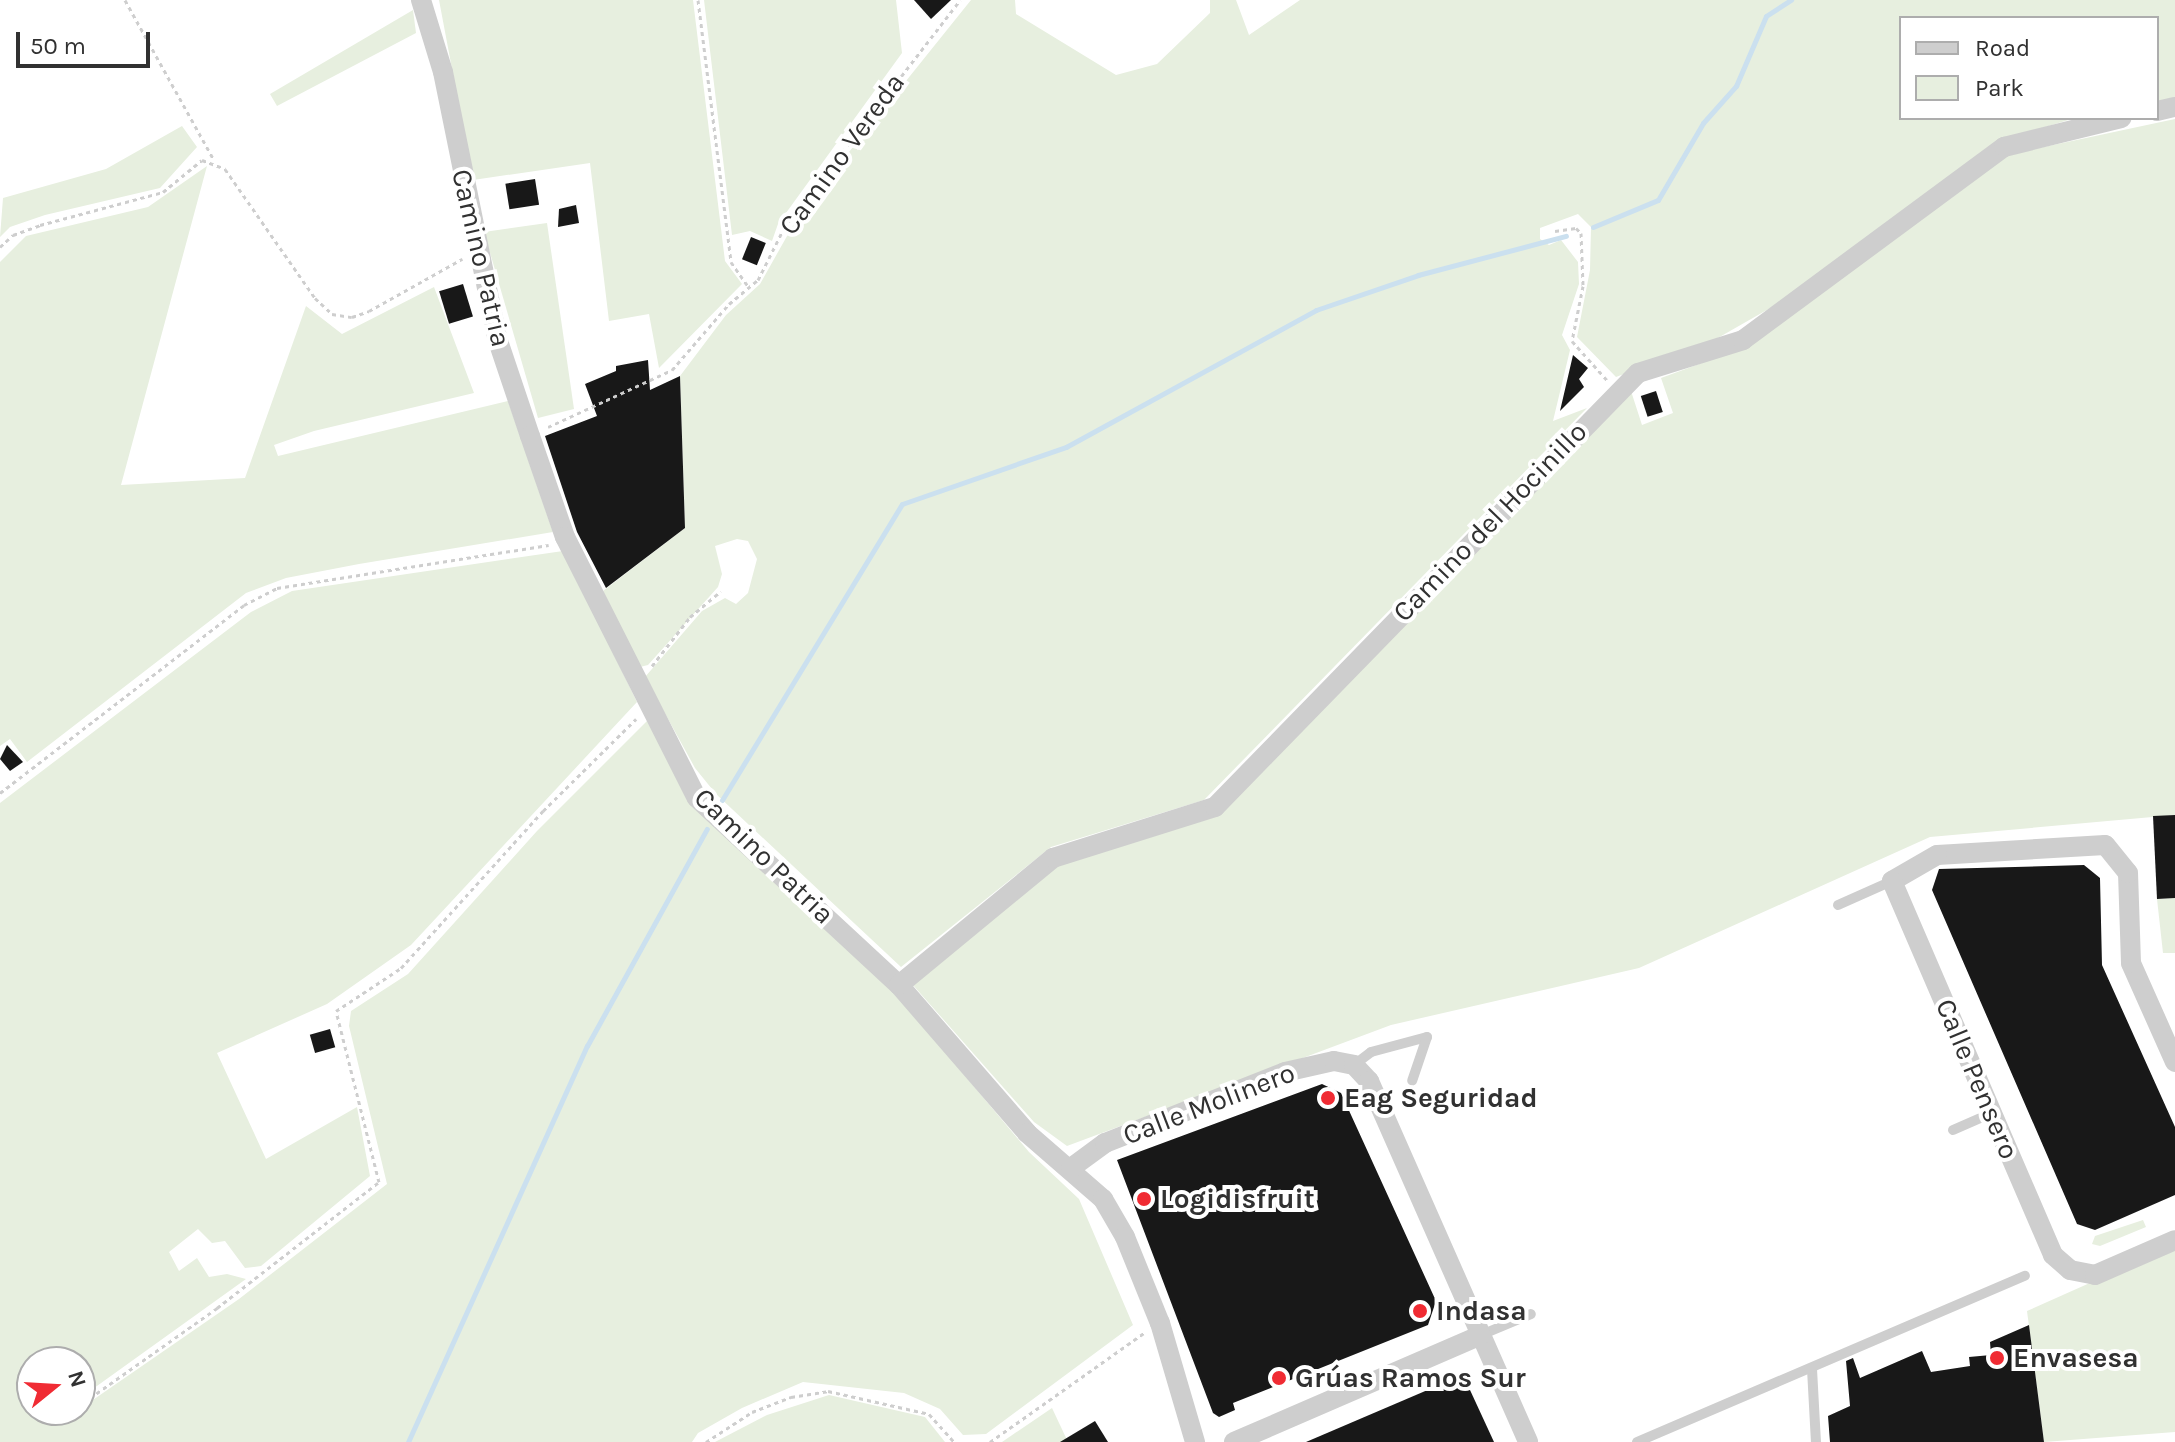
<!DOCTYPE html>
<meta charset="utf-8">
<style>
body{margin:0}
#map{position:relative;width:2175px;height:1442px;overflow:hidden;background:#fff;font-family:Karla,sans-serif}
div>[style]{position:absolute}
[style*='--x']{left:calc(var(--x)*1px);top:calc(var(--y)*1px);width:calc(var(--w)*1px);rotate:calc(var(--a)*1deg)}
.green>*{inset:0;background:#e7efdf}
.stream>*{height:5px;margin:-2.5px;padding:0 2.5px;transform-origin:2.5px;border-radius:2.5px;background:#cbe0ef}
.building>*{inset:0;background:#181818;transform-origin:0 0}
.path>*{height:3px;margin-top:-1.5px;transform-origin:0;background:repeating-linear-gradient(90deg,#cecece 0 4px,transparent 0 8px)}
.service>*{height:10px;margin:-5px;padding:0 5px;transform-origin:5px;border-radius:5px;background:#cecece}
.minor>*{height:20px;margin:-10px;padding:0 10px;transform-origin:10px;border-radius:10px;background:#cecece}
.dots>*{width:22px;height:22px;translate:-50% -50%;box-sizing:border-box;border:4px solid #fff;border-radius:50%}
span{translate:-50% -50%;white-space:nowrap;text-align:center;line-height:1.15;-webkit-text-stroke:8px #fff;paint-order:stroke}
.street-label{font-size:28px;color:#313131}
.poi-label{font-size:28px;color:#313131;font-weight:700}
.left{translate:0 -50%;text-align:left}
.legend{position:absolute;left:1899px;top:16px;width:260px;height:104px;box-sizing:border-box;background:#fff;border:2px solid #adadad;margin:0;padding:10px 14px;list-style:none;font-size:24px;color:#313131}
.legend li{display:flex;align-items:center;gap:16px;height:40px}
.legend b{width:40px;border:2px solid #adadad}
.north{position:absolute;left:16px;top:1346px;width:80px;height:80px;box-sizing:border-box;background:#fff;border:2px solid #adadad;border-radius:50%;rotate:72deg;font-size:22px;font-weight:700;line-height:32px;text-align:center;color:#313131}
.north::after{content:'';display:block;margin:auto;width:28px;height:36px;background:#f02b33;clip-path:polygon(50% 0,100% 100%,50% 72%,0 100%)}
.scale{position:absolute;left:16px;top:32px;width:134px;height:36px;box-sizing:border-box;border:4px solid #313131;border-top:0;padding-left:10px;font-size:24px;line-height:28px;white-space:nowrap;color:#313131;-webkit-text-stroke:6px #fff;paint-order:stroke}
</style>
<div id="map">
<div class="green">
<div style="clip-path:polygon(439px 0,693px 0,725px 261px,742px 284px,659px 368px,649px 314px,609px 321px,590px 163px,473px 180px)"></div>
<div style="clip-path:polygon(704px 0,896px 0,902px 53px,778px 224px,772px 241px,750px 231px,732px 235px)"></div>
<div style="clip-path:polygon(971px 0,1015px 0,1016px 14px,1116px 75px,1157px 64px,1210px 13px,1210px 0,1236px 0,1249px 35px,1300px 0,2175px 0,2175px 99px,2157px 102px,2157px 18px,1901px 18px,1901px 118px,2075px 118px,1996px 142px,1793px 295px,1716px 339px,1616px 377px,1577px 337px,1590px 270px,1591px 227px,1578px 214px,1540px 228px,1540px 239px,1549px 245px,1561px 240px,1578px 262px,1579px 284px,1562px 335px,1570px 350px,1553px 421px,1587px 408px,1204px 800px,1051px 847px,901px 967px,716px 794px,695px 768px,645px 677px,702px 611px,725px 598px,736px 604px,748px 593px,757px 559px,748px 541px,737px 539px,715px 546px,722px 574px,718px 587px,648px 665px,640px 667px,603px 591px,685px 528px,680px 376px,726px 315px,760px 284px,800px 213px)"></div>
<div style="clip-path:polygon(413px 10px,416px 33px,277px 106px,270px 94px)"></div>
<div style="clip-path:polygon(2175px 119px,2175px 815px,1930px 837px,1639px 968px,1391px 1025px,1067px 1146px,1034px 1122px,912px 984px,1056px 863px,1219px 814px,1631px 391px,1642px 425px,1673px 413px,1661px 378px,1751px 345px,2006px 155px)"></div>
<div style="clip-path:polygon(182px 126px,197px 147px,160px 188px,45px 215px,10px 227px,0 237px,3px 198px,106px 169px)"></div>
<div style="clip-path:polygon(207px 166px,121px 485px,245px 478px,306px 306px,342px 334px,434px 287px,474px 393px,314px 431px,274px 445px,278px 456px,508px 401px,553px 532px,359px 564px,286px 578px,246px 593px,27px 762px,10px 739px,0 746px,0 262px,26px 236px,148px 207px)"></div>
<div style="clip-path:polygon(547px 223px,574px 409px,538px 418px,484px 232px)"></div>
<div style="clip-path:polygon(evenodd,563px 551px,637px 702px,411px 945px,327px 1004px,217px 1053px,266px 1159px,357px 1107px,370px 1176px,261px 1266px,245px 1268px,225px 1241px,212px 1243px,198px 1229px,169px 1252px,179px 1271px,197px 1258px,209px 1277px,227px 1274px,246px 1279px,83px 1396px,87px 1404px,239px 1299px,387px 1184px,349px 1026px,351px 1011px,408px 974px,537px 831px,647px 721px,691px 802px,894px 991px,1029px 1152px,1079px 1199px,1133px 1325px,986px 1434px,963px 1435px,940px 1409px,904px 1393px,803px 1382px,742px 1408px,698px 1433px,692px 1442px,0 1442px,0 803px,251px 612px,292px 591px,563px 551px,32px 1362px,80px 1362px,80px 1410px,32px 1410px,32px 1362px)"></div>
<div style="clip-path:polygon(2175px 898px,2175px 953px,2163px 953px,2157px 899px)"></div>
<div style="clip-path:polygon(2143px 1220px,2146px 1227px,2100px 1246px,2092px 1244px,2095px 1236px)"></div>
<div style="clip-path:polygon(2175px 1245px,2175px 1432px,2044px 1442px,2027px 1311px)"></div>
<div style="clip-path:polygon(829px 1395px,925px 1417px,945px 1442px,715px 1442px,767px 1415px)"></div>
<div style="clip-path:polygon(1052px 1408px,1068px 1442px,1002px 1442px)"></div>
</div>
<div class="stream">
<div style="--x:1593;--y:227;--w:70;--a:-22.6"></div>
<div style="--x:1658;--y:200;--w:89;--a:-59.7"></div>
<div style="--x:1703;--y:123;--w:50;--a:-48.3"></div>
<div style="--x:1736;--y:86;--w:76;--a:-66.8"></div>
<div style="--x:1766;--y:16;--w:30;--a:-33"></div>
<div style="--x:722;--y:800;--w:346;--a:-58.7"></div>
<div style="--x:902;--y:504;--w:174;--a:-19.2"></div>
<div style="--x:1066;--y:447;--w:285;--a:-28.7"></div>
<div style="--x:1316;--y:310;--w:108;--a:-18.9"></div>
<div style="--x:1418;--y:275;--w:153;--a:-14.8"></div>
<div style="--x:408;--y:1442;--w:435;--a:-65.7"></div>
<div style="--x:587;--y:1046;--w:248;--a:-61.1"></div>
</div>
<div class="building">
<div style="clip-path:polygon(914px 0,951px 0,931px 19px)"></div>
<div style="left:535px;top:179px;width:26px;height:30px;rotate:81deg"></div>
<div style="clip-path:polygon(576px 205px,579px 223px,558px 227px,559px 209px)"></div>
<div style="left:751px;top:237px;width:16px;height:24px;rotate:22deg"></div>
<div style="left:463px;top:284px;width:34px;height:25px;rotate:73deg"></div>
<div style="clip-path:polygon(1573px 355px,1588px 368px,1579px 379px,1584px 387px,1560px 411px)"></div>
<div style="clip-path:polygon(648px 360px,650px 390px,680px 376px,685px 528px,606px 588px,577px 532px,545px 436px,597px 416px,585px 384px,616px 371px,616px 366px)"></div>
<div style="left:1656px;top:391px;width:22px;height:16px;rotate:72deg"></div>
<div style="clip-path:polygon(7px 745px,23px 762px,10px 771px,0 759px)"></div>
<div style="clip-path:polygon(2175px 815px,2175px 898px,2157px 899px,2153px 816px)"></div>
<div style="clip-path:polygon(2084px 865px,2100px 878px,2102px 965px,2175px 1127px,2175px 1195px,2095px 1230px,2077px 1224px,1932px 890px,1939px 869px)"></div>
<div style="left:330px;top:1029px;width:19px;height:21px;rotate:74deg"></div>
<div style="clip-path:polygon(1322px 1084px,1341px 1093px,1436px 1301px,1428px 1325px,1233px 1403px,1235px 1410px,1219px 1417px,1213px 1413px,1117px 1160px)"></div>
<div style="clip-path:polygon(2029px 1325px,2044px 1442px,1830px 1442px,1828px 1416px,1850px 1406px,1846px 1361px,1853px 1358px,1860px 1378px,1922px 1351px,1931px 1372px,1970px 1366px,1969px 1357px,1991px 1355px,1990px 1342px)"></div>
<div style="clip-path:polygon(1451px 1380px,1470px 1390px,1494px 1442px,1306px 1442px)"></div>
<div style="clip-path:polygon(1095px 1421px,1108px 1442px,1060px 1442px)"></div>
</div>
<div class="path">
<div style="--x:125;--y:0;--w:183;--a:60.9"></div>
<div style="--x:698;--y:0;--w:264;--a:82.8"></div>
<div style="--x:731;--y:262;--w:32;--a:55"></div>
<div style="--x:1555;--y:231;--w:21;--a:-8"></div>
<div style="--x:1576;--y:228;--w:7;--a:45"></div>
<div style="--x:1581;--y:233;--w:53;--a:87.8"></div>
<div style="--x:1583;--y:286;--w:56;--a:101.3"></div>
<div style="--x:1572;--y:341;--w:52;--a:48.1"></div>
<div style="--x:0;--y:247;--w:18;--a:-43"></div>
<div style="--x:13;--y:235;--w:29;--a:-20"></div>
<div style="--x:40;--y:225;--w:127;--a:-15"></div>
<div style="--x:163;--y:192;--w:50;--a:-39.4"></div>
<div style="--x:202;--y:160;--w:25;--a:21"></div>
<div style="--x:225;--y:169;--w:157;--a:55.1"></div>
<div style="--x:315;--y:298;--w:23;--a:43"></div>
<div style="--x:332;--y:314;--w:20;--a:9"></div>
<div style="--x:352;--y:317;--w:18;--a:-19"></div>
<div style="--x:369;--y:311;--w:107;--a:-29.2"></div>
<div style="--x:548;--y:427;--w:136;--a:-24.7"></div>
<div style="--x:672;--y:370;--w:87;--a:-49.2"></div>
<div style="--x:729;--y:304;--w:38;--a:-40"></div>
<div style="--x:758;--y:280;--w:58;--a:-63.4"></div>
<div style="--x:784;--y:228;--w:288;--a:-52.3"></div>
<div style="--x:652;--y:666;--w:62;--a:-52.2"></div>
<div style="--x:690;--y:617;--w:40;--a:-40"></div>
<div style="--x:0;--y:793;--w:308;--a:-37.6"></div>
<div style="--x:244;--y:605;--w:37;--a:-27"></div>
<div style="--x:277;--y:588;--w:275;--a:-9"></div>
<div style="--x:90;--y:1398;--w:156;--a:-35.3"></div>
<div style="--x:217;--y:1308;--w:205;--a:-37.9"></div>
<div style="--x:379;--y:1182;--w:176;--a:-104.1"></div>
<div style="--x:336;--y:1011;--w:78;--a:-33.5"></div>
<div style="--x:401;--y:968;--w:212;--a:-47.9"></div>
<div style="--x:543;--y:811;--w:131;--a:-44.7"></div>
<div style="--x:706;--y:1442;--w:55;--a:-33.1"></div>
<div style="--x:752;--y:1412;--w:42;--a:-21"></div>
<div style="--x:791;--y:1397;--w:37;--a:-9"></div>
<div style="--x:828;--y:1391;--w:104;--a:12.8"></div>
<div style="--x:929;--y:1414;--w:38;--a:48"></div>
<div style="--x:990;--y:1442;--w:189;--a:-35.3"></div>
</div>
<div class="service">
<div style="--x:1838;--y:905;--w:59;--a:-24"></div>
<div style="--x:1354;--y:1065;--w:21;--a:-37"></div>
<div style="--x:1371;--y:1052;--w:58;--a:-15"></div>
<div style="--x:1427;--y:1037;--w:46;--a:108.8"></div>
<div style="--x:1953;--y:1130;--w:43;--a:-23.6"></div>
<div style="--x:1481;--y:1335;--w:54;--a:-22.8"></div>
<div style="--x:1812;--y:1369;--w:73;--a:86.9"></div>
<div style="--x:1637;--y:1442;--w:422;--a:-23.2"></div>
</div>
<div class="minor">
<div style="--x:421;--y:0;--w:75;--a:73"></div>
<div style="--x:443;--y:72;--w:271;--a:78.5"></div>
<div style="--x:497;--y:338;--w:103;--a:71.4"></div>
<div style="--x:530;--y:436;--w:107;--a:70.9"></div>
<div style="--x:565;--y:537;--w:292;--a:63.2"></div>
<div style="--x:697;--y:798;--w:275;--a:42.8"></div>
<div style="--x:899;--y:985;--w:196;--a:49.1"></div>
<div style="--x:1027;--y:1133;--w:101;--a:41"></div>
<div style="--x:1103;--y:1199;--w:44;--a:59.9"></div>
<div style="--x:1125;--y:1237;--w:93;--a:67.9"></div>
<div style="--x:1160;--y:1323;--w:124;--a:73.6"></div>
<div style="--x:2157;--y:111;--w:18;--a:-13"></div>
<div style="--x:899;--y:985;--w:200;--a:-39.5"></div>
<div style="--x:1053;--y:858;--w:170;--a:-17.5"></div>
<div style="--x:1215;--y:807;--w:606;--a:-45.74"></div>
<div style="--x:1638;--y:373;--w:110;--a:-17.4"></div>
<div style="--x:1743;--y:340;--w:325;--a:-36.5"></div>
<div style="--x:2004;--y:147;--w:121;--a:-13.9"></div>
<div style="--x:2175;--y:1062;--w:108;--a:-114"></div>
<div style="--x:2131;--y:963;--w:90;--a:-91.9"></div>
<div style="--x:2128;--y:873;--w:36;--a:-129"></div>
<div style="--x:2105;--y:845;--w:168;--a:176.6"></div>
<div style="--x:1937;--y:855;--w:52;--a:150"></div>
<div style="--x:1892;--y:881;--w:407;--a:66.7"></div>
<div style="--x:2053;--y:1255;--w:23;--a:41"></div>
<div style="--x:2070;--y:1270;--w:25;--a:11"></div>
<div style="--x:2095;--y:1275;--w:87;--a:-23.6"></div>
<div style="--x:1071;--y:1168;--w:42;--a:-36.3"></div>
<div style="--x:1105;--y:1143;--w:193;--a:-21.5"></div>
<div style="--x:1285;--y:1072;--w:50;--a:-12.7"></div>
<div style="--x:1334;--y:1061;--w:20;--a:11"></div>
<div style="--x:1354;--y:1065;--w:22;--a:47"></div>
<div style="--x:1369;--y:1081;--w:394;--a:66.2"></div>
<div style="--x:1234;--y:1442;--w:269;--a:-23.4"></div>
</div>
<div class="dots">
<div style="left:1328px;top:1098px;background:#f02b33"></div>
<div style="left:1144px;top:1199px;background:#f02b33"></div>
<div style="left:1420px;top:1311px;background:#f02b33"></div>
<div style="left:1997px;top:1358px;background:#f02b33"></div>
<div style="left:1279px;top:1378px;background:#f02b33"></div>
</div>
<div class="street-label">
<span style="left:842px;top:154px;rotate:-54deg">Camino Vereda</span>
<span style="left:481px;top:258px;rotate:77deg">Camino Patria</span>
<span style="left:1490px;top:522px;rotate:-46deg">Camino del Hocinillo</span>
<span style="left:764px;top:856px;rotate:44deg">Camino Patria</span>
<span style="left:1977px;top:1079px;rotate:67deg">Calle Pensero</span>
<span style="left:1209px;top:1104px;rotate:-21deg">Calle Molinero</span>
</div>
<div class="poi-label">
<span class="left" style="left:1344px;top:1098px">Eag Seguridad</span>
<span class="left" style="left:1160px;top:1199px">Logidisfruit</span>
<span class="left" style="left:1436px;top:1311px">Indasa</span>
<span class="left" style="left:2013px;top:1358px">Envasesa</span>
<span class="left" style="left:1295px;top:1378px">Grúas Ramos Sur</span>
</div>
<ul class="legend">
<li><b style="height:10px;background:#cecece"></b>Road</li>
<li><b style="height:22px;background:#e7efdf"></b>Park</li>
</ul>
<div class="north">N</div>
<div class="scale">50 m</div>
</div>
